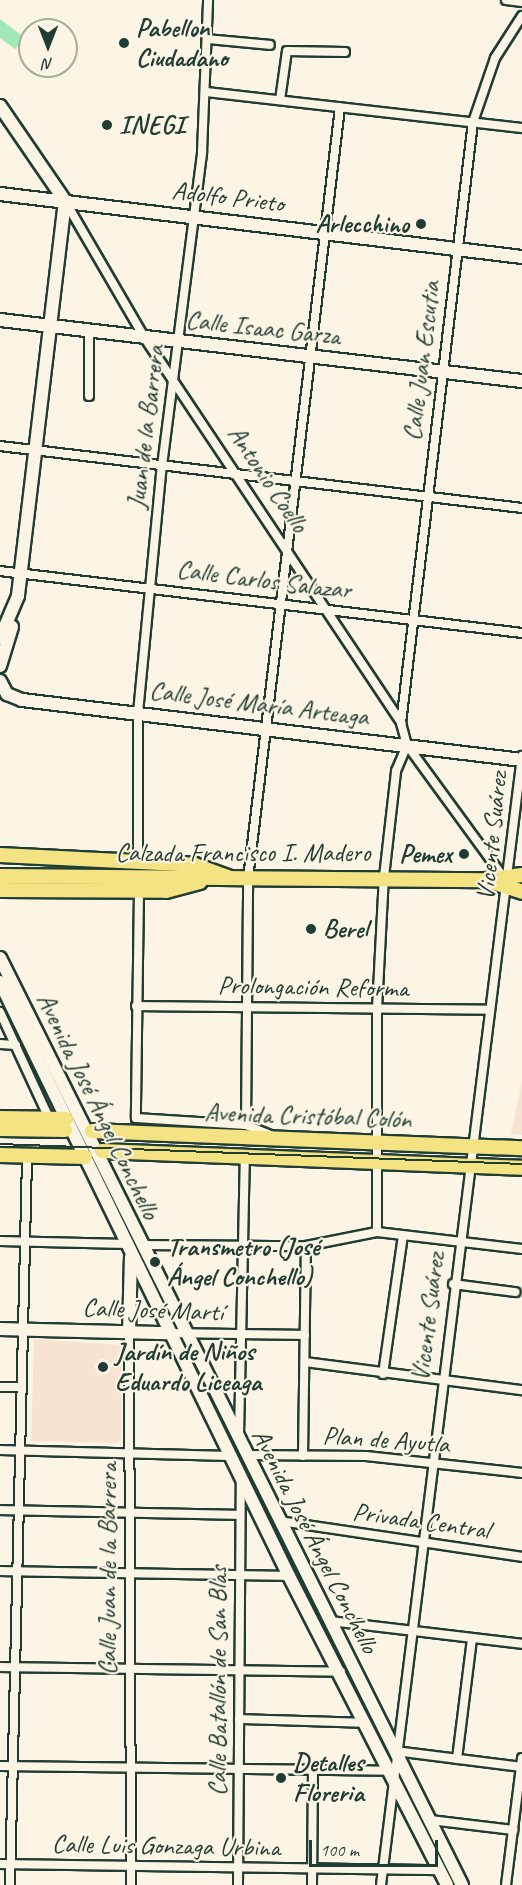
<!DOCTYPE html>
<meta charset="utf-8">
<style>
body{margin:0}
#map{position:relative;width:522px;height:1885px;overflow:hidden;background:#fcf5e5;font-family:Caveat,sans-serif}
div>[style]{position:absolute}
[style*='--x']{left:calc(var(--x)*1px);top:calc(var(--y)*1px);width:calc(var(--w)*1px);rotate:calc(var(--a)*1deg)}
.built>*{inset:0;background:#f8e3d1}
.green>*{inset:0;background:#a0e8b5}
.roads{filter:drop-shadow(2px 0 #1f3d34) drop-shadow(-2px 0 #1f3d34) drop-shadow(0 2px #1f3d34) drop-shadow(0 -2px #1f3d34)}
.street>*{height:8px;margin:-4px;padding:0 4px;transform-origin:4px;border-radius:4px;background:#fcf5e5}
.secondary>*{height:12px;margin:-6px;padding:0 6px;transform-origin:6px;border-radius:6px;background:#fcf5e5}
.primary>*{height:14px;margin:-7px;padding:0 7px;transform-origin:7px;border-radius:7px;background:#f4e382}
.rail>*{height:2px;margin:-1px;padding:0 1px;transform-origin:1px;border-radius:1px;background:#1f3d34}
.dots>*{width:16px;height:16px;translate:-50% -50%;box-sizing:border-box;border:3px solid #fcf5e5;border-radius:50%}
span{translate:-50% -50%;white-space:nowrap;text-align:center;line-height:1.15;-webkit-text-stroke:4.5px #fcf5e5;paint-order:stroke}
.poi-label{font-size:26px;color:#1f3d34;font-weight:700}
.left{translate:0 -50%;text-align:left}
.right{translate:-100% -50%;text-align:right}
.street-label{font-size:26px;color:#1f3d34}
.north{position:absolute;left:18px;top:18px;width:60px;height:60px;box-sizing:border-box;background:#fcf5e5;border:2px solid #a4ab9e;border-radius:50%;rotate:180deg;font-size:16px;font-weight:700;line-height:24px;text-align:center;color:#1f3d34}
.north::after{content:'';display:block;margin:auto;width:21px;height:27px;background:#1f3d34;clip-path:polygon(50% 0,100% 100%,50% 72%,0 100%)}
.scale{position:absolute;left:309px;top:1840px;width:129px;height:27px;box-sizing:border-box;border:3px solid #1f3d34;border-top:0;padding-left:8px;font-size:18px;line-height:21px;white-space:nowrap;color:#1f3d34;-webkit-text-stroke:4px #fcf5e5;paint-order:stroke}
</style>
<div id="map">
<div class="built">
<div style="clip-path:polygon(522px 1082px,522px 1135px,511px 1134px)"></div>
<div style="clip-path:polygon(34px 1339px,121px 1345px,122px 1438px,117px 1443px,31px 1441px)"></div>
</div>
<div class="green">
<div style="clip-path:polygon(0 19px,25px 38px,15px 49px,0 38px)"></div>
<div style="clip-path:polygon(184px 1345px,233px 1436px,229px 1444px,182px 1346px)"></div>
<div style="clip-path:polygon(240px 1450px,298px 1567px,296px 1571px,236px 1458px)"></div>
</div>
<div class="roads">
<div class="street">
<div style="--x:506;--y:0;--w:16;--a:7"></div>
<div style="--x:207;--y:39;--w:63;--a:5.4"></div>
<div style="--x:206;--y:92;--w:318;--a:6.5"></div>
<div style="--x:280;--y:100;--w:49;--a:-81.9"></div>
<div style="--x:287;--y:51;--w:58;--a:1"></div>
<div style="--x:65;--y:201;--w:157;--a:59.8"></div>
<div style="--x:144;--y:337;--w:464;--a:56.3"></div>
<div style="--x:401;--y:723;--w:23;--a:75"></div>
<div style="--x:407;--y:745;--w:160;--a:53.9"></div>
<div style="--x:89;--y:396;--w:65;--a:-90"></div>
<div style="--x:0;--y:446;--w:526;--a:6.77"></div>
<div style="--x:0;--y:571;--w:526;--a:6.77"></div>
<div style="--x:401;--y:723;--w:605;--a:-83.17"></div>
<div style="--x:473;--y:122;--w:68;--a:-71"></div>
<div style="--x:495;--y:58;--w:50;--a:-57.3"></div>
<div style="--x:138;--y:860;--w:147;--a:-90"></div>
<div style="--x:138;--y:713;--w:248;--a:-84.5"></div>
<div style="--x:162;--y:466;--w:317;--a:-82.7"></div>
<div style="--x:202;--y:152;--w:152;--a:-87.7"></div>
<div style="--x:139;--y:891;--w:227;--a:90.8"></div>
<div style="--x:136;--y:1118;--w:110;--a:3.6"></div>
<div style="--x:246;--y:1125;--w:27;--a:22"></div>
<div style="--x:136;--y:1006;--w:354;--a:0.6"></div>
<div style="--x:0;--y:1012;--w:117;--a:65.2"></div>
<div style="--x:0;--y:1044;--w:16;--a:4"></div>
<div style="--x:246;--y:1125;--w:246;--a:-89.5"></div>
<div style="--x:248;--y:879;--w:777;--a:-83.2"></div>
<div style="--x:377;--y:1232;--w:223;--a:-90"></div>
<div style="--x:377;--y:1009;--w:132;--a:-87"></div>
<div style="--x:384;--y:877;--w:107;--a:-83.5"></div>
<div style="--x:396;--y:771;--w:28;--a:-67"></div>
<div style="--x:0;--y:1241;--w:127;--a:1.4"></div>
<div style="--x:143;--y:1245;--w:163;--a:0.4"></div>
<div style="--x:306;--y:1246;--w:72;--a:-11.2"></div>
<div style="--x:377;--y:1232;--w:146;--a:6.7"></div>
<div style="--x:453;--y:1284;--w:63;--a:7.4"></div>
<div style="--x:129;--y:1332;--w:553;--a:89.79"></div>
<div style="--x:169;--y:1333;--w:136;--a:0.8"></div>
<div style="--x:305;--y:1362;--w:219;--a:7.4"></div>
<div style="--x:383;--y:1374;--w:140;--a:-81.8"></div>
<div style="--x:0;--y:1387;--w:21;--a:0"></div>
<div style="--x:239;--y:1436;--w:278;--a:-88.8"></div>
<div style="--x:0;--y:1450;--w:230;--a:1.5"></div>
<div style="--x:246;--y:1455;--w:120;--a:0.5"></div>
<div style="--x:366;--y:1456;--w:157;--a:6.2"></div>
<div style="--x:303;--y:1456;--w:210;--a:-89.2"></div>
<div style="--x:0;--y:1510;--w:240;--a:1.2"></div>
<div style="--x:279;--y:1521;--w:246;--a:8.4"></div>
<div style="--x:0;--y:1571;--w:289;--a:1"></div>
<div style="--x:330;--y:1621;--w:193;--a:6.8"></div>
<div style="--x:0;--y:1667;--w:341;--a:0.8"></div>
<div style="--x:239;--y:1719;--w:127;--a:1.8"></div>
<div style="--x:395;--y:1751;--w:128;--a:7.2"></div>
<div style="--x:457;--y:1759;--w:121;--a:-82.9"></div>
<div style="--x:0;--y:1766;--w:392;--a:0.7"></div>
<div style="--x:430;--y:1820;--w:84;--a:6.9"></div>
<div style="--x:0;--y:1864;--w:440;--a:0.8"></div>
<div style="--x:10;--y:1885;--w:729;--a:-88.66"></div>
<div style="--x:238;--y:1885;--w:405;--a:-89.6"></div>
<div style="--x:312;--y:1885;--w:115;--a:-89.5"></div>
<div style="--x:381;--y:1885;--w:1138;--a:-82.88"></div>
<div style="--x:506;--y:1885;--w:128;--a:-82.8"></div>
</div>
<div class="secondary">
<div style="--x:0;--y:106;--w:115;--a:55.6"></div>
<div style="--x:65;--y:201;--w:398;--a:96.8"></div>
<div style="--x:18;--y:596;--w:46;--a:113.2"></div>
<div style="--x:0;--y:194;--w:526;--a:6.88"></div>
<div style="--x:0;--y:320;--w:526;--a:6.67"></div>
<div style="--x:0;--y:666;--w:41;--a:-72.9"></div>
<div style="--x:0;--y:681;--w:15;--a:62"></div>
<div style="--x:7;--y:694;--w:16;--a:22"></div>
<div style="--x:22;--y:700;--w:504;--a:6.84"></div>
<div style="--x:0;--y:958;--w:1036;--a:63.51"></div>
<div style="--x:0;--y:982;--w:661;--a:64.06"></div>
<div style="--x:289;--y:1576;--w:347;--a:62.9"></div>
<div style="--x:0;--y:1329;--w:169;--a:1.4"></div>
<div style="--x:129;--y:1332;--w:75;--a:-88.5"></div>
</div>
<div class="primary">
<div style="--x:0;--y:855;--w:195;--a:2.9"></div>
<div style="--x:195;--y:865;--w:38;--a:20"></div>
<div style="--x:0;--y:876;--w:486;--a:0.5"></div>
<div style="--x:486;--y:880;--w:36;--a:-8"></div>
<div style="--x:486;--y:880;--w:38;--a:18"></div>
<div style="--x:0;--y:890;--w:166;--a:0.3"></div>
<div style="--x:166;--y:891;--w:35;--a:-15"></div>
<div style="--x:0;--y:1118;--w:66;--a:0.9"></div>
<div style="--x:0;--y:1129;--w:65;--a:0.9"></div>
<div style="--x:92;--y:1131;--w:430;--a:2.3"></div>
<div style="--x:102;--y:1151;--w:420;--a:2.3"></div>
<div style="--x:0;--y:1155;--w:85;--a:1.3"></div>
</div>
</div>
<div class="rail">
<div style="--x:0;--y:1144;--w:522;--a:2.19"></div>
</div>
<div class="dots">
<div style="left:124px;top:43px;background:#1f3d34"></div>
<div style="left:107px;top:125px;background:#1f3d34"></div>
<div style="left:421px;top:224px;background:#1f3d34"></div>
<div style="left:464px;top:854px;background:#1f3d34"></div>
<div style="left:311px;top:929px;background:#1f3d34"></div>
<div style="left:155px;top:1262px;background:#1f3d34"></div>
<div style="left:103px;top:1367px;background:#1f3d34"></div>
<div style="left:281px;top:1778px;background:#1f3d34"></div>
</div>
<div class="poi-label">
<span class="left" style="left:136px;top:43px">Pabellon<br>Ciudadano</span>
<span class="left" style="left:119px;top:125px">INEGI</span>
<span class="right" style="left:409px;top:224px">Arlecchino</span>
<span class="right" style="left:452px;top:854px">Pemex</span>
<span class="left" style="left:323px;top:929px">Berel</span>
<span class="left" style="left:167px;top:1262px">Transmetro (José<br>Ángel Conchello)</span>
<span class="left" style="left:115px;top:1367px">Jardín de Niños<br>Eduardo Liceaga</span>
<span class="left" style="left:293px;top:1778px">Detalles<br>Floreria</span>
</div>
<div class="street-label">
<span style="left:228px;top:197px;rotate:7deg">Adolfo Prieto</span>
<span style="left:263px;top:328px;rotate:6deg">Calle Isaac Garza</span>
<span style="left:422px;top:361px;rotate:-83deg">Calle Juan Escutia</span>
<span style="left:146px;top:427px;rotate:-83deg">Juan de la Barrera</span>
<span style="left:268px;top:479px;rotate:56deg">Antonio Coello</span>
<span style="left:264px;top:580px;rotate:7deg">Calle Carlos Salazar</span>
<span style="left:259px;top:704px;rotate:7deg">Calle José María Arteaga</span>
<span style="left:492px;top:836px;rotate:-84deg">Vicente Suárez</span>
<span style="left:243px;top:853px">Calzada Francisco I. Madero</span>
<span style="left:313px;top:987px;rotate:1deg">Prolongación Reforma</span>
<span style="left:98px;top:1106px;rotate:64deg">Avenida José Ángel Conchello</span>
<span style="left:308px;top:1116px;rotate:2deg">Avenida Cristóbal Colón</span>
<span style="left:153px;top:1310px;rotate:2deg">Calle José Martí</span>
<span style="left:428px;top:1317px;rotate:-83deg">Vicente Suárez</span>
<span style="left:386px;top:1440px;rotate:4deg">Plan de Ayutla</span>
<span style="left:421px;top:1521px;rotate:8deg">Privada Central</span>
<span style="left:315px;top:1541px;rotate:63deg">Avenida José Ángel Conchello</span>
<span style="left:108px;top:1569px;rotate:-90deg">Calle Juan de la Barrera</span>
<span style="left:218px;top:1681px;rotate:-90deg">Calle Batallón de San Blas</span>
<span style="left:166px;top:1846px;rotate:1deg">Calle Luis Gonzaga Urbina</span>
</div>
<div class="north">N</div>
<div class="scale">100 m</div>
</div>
